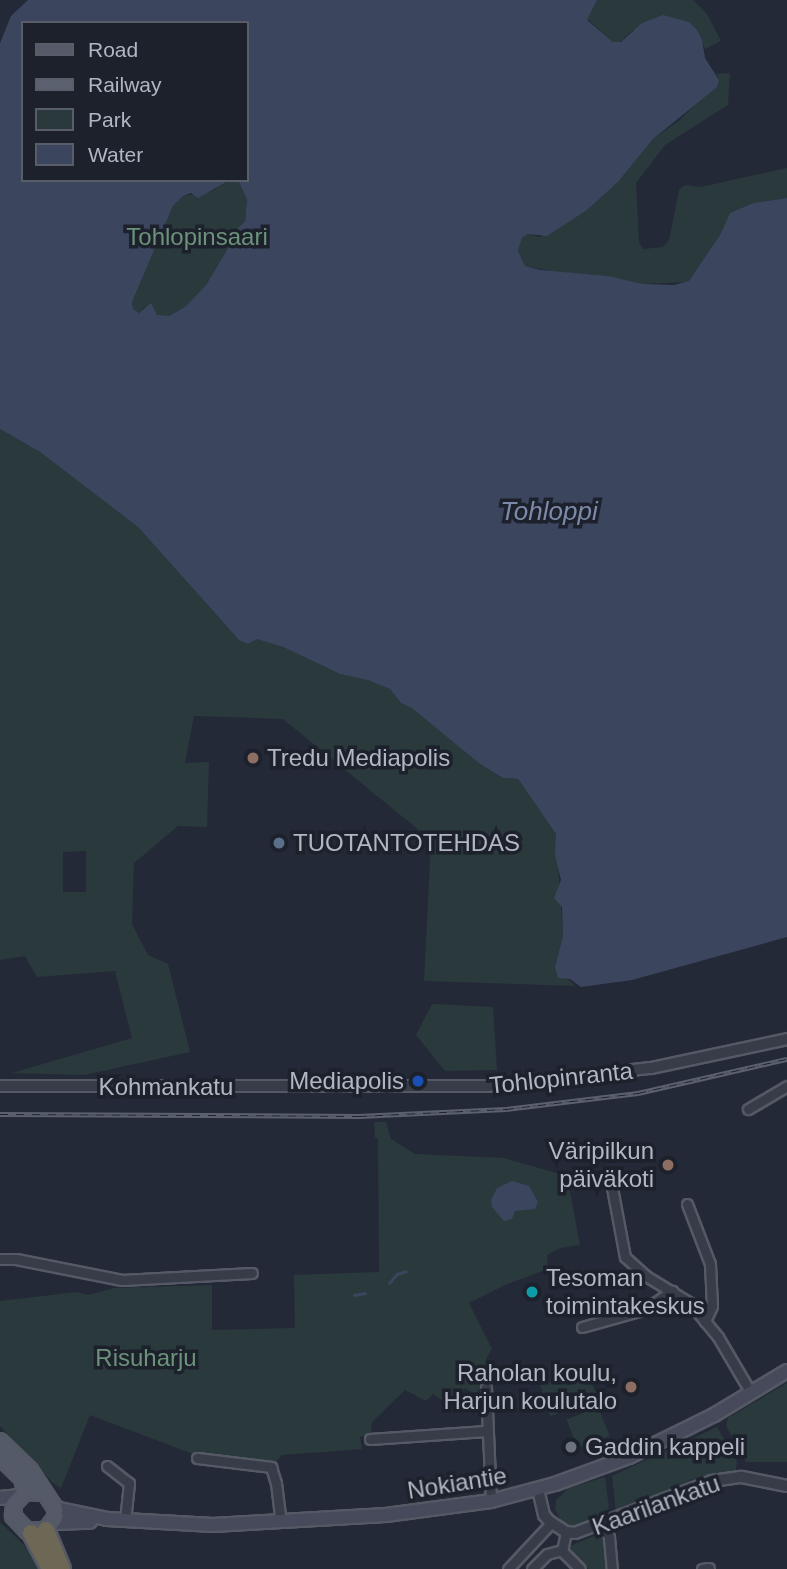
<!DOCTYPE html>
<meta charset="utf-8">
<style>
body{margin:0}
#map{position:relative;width:787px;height:1569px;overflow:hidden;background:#242937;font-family:Helvetica,sans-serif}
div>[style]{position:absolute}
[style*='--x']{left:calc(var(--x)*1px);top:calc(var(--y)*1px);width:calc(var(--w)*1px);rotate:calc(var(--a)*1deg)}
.green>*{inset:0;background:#2a393c;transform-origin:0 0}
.water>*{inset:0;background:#3b455e}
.stream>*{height:2.5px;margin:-1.25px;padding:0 1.25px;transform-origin:1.25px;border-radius:1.25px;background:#3b455e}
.roads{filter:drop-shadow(2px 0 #555965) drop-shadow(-2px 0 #555965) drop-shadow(0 2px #555965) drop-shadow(0 -2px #555965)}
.minor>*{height:9px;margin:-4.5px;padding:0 4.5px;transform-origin:4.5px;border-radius:4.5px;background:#373c48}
.tertiary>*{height:10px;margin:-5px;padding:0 5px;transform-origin:5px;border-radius:5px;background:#373c48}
.secondary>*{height:12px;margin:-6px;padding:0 6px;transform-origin:6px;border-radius:6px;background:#464a5a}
.primary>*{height:14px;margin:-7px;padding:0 7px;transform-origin:7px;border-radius:7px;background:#555a68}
.motorway>*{height:16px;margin:-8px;padding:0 8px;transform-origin:8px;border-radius:8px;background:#6d6755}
.rail>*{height:5px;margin-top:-2.5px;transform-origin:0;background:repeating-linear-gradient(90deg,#1c212c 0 8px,#5c6170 0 16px);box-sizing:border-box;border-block:2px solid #5c6170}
.dots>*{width:19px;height:19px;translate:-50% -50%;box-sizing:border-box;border:4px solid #1c212c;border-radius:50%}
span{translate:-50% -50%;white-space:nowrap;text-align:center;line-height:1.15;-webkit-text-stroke:7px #1c212c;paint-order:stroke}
.park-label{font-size:24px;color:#6c927a}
.poi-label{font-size:24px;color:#b2b6c4}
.left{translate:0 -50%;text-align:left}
.right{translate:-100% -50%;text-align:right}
.street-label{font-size:24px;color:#b2b6c4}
.water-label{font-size:26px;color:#7d89a9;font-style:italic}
.legend{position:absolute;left:21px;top:21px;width:228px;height:161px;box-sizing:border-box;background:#1c212c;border:2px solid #585d69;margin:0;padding:9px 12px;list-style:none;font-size:21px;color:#b2b6c4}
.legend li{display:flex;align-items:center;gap:14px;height:35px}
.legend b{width:35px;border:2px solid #585d69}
</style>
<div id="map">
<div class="green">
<div style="clip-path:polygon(597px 0,693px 0,707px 14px,721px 41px,705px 49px,697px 30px,689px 22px,633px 30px,620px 42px,613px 42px,587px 19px)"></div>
<div style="clip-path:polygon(730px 73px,728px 105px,665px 145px,636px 183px,639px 242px,643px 249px,663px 247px,669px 240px,679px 190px,685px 185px,701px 187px,787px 168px,787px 198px,753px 203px,730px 213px,720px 235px,689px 282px,643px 284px,609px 276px,555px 272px,525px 266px,518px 249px,522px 238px,528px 234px,540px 237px,587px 210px,618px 182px,653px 139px,681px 119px,719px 80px,717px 74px)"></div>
<div style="clip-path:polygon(230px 180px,238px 180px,247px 200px,245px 221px,232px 234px,227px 250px,206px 285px,186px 306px,169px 316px,157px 316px,144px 307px,139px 313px,133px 309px,132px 302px,173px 206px,183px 196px,210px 192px)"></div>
<div style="clip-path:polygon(evenodd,0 429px,40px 452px,138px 527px,239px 640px,256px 638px,283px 647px,340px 674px,368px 679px,390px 689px,401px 703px,412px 707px,480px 764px,503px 778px,518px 779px,556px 834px,563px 936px,555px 967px,575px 986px,424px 981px,431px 840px,283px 719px,194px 716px,185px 763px,209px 762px,207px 827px,178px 826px,134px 863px,132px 924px,148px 955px,168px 964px,190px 1052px,84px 1075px,12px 1073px,132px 1038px,115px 971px,37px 977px,25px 956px,0 960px,0 429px,86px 851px,86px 892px,63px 892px,63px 852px,86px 851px)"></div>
<div style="clip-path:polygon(432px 1004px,493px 1007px,497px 1070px,445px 1071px,416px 1035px)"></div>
<div style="clip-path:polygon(374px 1122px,386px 1122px,391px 1139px,415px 1154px,504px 1158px,567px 1176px,580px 1245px,560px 1248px,547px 1255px,548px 1269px,507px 1284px,469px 1303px,492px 1349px,486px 1359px,492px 1376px,475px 1394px,465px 1388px,450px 1406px,433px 1394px,426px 1401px,405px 1390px,372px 1422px,371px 1434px,360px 1437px,362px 1449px,282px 1455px,274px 1464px,201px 1457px,90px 1415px,61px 1488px,53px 1483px,0 1426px,0 1301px,77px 1292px,88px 1295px,114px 1288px,212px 1285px,212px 1330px,295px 1328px,294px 1275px,379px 1272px,378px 1138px,375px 1138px)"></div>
<div style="left:588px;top:1370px;width:32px;height:50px;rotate:72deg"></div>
<div style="clip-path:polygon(787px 1383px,787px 1462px,746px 1462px,726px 1426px,728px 1418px)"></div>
<div style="left:598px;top:1407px;width:31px;height:34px;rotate:68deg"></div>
<div style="clip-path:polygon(717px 1427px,737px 1462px,736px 1470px,699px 1477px,616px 1513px,612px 1476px)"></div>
<div style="clip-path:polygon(605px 1477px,610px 1516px,576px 1528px,561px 1521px,555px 1509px,556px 1500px,569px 1488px)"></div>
<div style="clip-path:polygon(0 1522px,30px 1551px,40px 1569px,0 1569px)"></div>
<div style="clip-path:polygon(599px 1534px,605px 1542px,607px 1565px,605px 1569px,589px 1569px,571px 1553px,570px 1546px)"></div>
</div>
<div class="water">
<div style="clip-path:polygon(evenodd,28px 0,597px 0,587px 20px,613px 42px,621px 42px,642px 23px,663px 15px,689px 22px,697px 30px,702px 40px,705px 58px,719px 80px,717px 87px,653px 139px,618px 182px,587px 210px,547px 236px,528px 234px,522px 238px,518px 250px,525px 266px,540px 270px,609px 276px,643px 284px,674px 285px,689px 281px,720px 235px,730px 213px,753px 203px,787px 198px,787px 937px,632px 980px,581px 987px,570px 979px,558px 978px,555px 967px,563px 936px,562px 907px,554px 898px,561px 880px,555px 855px,556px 834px,518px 779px,503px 778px,480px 764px,412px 708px,401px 703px,390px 689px,368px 680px,340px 674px,283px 647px,257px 639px,248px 644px,239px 640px,138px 527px,40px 452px,0 429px,0 43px,11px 16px,28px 0,23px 23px,247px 23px,247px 180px,238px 180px,247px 200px,245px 221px,232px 234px,227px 250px,206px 285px,186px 306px,169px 316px,157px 315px,151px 303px,139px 313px,133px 309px,132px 302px,173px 206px,183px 196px,191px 193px,198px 198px,230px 180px,23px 180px,23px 23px)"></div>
<div style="clip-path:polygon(512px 1181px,529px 1186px,538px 1202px,535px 1209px,515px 1211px,512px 1219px,504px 1221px,492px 1207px,491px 1200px,497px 1188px)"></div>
</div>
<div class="stream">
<div style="--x:389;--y:1283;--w:12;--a:-48"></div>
<div style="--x:397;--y:1274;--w:9;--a:-18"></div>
<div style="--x:354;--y:1295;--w:11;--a:-10"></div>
</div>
<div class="roads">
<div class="minor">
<div style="--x:748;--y:1109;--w:45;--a:-30.5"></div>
<div style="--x:610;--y:1177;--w:81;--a:79.4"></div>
<div style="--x:625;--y:1257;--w:28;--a:42"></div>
<div style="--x:646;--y:1276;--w:52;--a:31.5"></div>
<div style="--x:690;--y:1303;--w:44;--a:50.5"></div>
<div style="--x:718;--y:1337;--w:65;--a:59.5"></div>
<div style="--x:687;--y:1204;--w:64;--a:69"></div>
<div style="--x:710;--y:1264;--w:42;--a:87.3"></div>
<div style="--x:712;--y:1306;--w:17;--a:115"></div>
<div style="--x:0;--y:1259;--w:16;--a:0"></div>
<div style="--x:16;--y:1259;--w:108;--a:11.2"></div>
<div style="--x:122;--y:1280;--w:130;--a:-3.1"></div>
<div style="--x:582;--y:1327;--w:66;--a:-15.7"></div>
<div style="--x:646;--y:1309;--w:32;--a:-35"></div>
<div style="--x:486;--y:1387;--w:114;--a:87.5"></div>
<div style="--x:370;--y:1439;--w:116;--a:-3.9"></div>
<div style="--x:197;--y:1458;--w:75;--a:6.9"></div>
<div style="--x:271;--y:1467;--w:17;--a:73"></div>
<div style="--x:276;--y:1483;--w:39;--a:83"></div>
<div style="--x:107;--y:1466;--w:28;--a:38"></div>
<div style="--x:129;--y:1483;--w:37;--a:96"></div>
<div style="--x:604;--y:1524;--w:14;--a:69"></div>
<div style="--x:609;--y:1537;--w:32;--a:85"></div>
<div style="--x:566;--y:1532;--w:19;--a:102"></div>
<div style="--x:562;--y:1551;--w:25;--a:45"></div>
<div style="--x:508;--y:1569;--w:63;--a:-46.9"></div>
<div style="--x:532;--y:1569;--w:21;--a:-45"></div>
<div style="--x:547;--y:1554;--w:16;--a:-15"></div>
<div style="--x:702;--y:1569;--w:7;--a:-8"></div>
</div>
<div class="tertiary">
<div style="--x:0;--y:1086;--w:487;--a:0"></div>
<div style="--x:487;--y:1086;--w:165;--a:-6.3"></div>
<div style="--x:651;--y:1068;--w:139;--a:-12"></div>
<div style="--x:538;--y:1489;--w:27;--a:77"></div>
<div style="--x:544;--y:1515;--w:8;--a:50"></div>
<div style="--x:549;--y:1521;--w:20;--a:33"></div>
<div style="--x:566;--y:1532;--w:9;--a:6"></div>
<div style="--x:575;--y:1533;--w:147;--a:-20.8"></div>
<div style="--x:712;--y:1481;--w:30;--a:-8"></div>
<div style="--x:742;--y:1477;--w:46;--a:11.3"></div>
</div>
<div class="secondary">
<div style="--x:0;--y:1498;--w:18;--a:-6"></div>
<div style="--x:55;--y:1508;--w:53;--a:11.9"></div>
<div style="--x:107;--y:1519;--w:106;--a:3.2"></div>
<div style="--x:213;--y:1525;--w:173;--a:-3.3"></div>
<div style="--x:386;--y:1515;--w:106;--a:-7.6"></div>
<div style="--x:491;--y:1501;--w:66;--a:-14.9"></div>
<div style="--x:555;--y:1484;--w:79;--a:-20"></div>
<div style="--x:629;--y:1457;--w:95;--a:-26.3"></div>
<div style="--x:714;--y:1415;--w:85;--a:-31.1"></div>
<div style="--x:52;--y:1523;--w:38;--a:-2"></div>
</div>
<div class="primary">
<div style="--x:0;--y:1441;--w:42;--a:44"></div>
<div style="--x:30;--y:1470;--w:45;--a:56.7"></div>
<div style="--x:55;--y:1508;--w:10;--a:90"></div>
<div style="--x:55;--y:1518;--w:15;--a:127"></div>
<div style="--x:46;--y:1530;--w:19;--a:177"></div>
<div style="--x:27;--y:1531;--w:21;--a:-133"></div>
<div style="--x:13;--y:1516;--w:12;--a:-85"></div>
<div style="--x:14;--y:1504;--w:16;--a:-47"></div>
<div style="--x:25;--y:1492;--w:19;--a:3"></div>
<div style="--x:0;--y:1457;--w:30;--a:44"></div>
<div style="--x:22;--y:1478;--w:14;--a:78"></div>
</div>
<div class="motorway">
<div style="--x:46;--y:1530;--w:42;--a:67.7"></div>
<div style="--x:31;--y:1533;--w:41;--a:62.2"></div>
</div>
</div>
<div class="rail">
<div style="--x:0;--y:1114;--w:359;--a:0.3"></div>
<div style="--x:359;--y:1116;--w:147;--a:-2.7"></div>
<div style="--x:506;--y:1109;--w:133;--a:-6.9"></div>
<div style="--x:638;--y:1093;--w:153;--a:-12.9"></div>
</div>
<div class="dots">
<div style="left:253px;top:758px;background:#8d6e63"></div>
<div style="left:279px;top:843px;background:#5c6f8a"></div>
<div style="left:418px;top:1081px;background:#1a4fb4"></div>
<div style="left:668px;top:1165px;background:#8d6e63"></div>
<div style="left:532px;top:1292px;background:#0f9aa8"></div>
<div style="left:631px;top:1387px;background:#8d6e63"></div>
<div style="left:571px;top:1447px;background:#6b7280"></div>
</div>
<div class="park-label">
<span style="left:197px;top:237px">Tohlopinsaari</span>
<span style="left:146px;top:1358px">Risuharju</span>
</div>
<div class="poi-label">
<span class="left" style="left:267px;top:758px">Tredu Mediapolis</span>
<span class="left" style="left:293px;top:843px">TUOTANTOTEHDAS</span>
<span class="right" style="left:404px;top:1081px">Mediapolis</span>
<span class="right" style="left:654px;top:1165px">Väripilkun<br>päiväkoti</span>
<span class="left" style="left:546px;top:1292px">Tesoman<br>toimintakeskus</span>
<span class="right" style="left:617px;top:1387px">Raholan koulu,<br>Harjun koulutalo</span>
<span class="left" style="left:585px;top:1447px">Gaddin kappeli</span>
</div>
<div class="street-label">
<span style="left:561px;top:1078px;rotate:-6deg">Tohlopinranta</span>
<span style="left:166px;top:1087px">Kohmankatu</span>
<span style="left:457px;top:1483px;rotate:-9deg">Nokiantie</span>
<span style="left:656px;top:1505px;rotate:-20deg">Kaarilankatu</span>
</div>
<div class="water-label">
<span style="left:549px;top:512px">Tohloppi</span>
</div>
<ul class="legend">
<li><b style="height:9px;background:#555a68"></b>Road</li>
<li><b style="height:9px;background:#5c6170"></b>Railway</li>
<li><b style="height:19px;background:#2a393c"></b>Park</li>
<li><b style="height:19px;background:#3b455e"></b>Water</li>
</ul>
</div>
